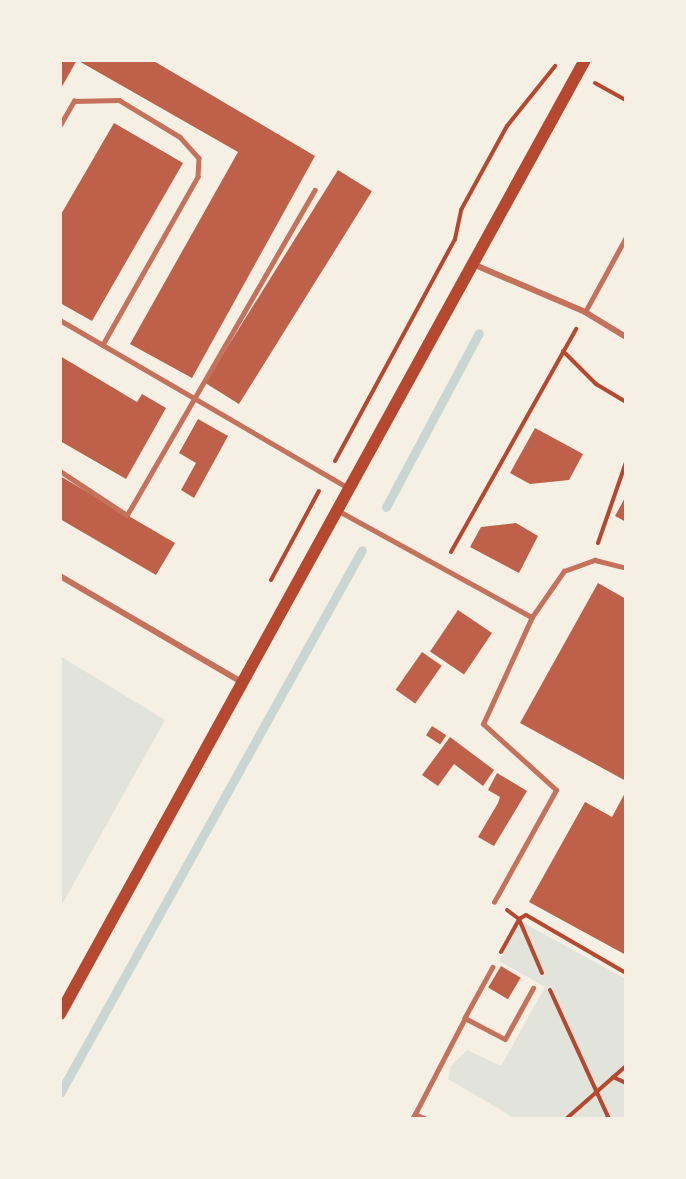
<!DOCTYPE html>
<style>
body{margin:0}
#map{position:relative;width:686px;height:1179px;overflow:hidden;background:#f6efe4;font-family:"Sofia Sans Condensed",sans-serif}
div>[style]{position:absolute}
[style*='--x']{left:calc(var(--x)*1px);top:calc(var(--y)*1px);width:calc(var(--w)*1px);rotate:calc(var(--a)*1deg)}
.green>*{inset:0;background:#e2e4dc}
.stream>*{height:9px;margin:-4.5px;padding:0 4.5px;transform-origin:4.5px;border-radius:4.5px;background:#c9d6d2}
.building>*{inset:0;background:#bf614a;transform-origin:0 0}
.path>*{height:4px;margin:-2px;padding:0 2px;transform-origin:2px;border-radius:2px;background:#b5482f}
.service>*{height:4.5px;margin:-2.25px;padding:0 2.25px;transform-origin:2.25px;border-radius:2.25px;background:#c5725c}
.minor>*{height:6px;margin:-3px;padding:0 3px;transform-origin:3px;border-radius:3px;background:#c5725c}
.secondary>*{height:12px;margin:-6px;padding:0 6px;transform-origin:6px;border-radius:6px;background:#b5482f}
span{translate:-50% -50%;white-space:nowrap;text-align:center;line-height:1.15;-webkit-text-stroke:4.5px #f6efe4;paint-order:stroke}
.frame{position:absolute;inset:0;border:62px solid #f6efe4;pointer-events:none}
</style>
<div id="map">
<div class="green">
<div style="clip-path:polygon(60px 656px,165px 720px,60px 908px)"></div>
<div style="clip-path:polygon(520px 921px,626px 979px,626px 1119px,516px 1119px,448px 1079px,451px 1066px,467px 1050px,501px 1066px,545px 987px,499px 961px)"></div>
</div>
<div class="stream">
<div style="--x:386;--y:507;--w:197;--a:-61.9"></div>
<div style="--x:60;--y:1093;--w:621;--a:-60.92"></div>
</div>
<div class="building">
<div style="clip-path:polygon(60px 60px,152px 60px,315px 156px,192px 378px,130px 344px,238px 152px,77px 60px,60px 90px)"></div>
<div style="clip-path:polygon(114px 123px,183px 163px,92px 321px,60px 303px,60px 216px)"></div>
<div style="left:338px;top:170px;width:40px;height:251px;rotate:32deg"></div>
<div style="clip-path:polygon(60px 356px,137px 402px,142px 394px,166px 408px,126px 479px,60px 441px)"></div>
<div style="clip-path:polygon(198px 419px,228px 436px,194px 498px,181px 490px,196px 463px,179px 453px)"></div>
<div style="clip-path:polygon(535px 428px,583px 454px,569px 480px,530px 484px,510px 473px)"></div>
<div style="clip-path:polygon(60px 476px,175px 543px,156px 575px,60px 519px)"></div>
<div style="clip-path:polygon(626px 496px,626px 522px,615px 516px)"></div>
<div style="clip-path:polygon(516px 523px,538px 536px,519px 573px,470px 547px,481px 527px)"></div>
<div style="clip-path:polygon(598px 583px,626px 599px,626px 781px,520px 723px)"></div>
<div style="left:458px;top:610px;width:41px;height:50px;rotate:34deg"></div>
<div style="left:422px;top:652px;width:24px;height:46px;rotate:35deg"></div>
<div style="left:432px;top:726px;width:17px;height:11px;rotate:33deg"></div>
<div style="clip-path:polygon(450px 737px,494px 770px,483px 786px,454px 764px,438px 786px,422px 775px)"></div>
<div style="clip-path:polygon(497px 773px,527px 791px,494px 846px,478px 837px,498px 803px,500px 797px,488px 790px)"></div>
<div style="clip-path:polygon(626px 791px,626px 955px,529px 902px,585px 802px,612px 817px)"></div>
<div style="left:501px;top:966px;width:23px;height:25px;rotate:31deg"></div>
</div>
<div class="path">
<div style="--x:595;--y:83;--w:35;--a:29"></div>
<div style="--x:563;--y:351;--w:47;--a:45"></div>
<div style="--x:596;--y:384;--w:35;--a:31"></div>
<div style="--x:335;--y:461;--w:252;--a:-61.6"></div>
<div style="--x:455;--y:239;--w:30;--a:-78"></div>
<div style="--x:461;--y:210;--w:96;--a:-61.3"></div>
<div style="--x:507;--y:126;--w:77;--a:-51.3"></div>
<div style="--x:598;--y:543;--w:86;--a:-70.9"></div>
<div style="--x:451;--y:552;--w:256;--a:-60.7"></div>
<div style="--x:271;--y:580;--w:101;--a:-61.7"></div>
<div style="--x:501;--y:952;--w:38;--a:-61"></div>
<div style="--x:519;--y:919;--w:15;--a:-143"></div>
<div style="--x:542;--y:973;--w:59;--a:-113.1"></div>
<div style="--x:519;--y:919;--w:8;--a:-30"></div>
<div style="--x:526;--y:915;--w:116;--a:30.1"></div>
<div style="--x:550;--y:990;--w:142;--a:65.4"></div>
<div style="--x:613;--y:1077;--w:14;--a:25"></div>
<div style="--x:566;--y:1119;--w:80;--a:-41.5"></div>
</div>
<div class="service">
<div style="--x:60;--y:125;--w:28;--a:-60"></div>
<div style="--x:74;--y:101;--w:45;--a:-1.3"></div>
<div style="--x:119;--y:100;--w:71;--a:31.2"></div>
<div style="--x:180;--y:137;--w:28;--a:48"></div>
<div style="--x:199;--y:158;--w:19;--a:93"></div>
<div style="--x:198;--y:177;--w:193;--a:119.5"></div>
<div style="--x:585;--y:312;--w:85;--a:-61.3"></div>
<div style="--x:60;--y:320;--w:334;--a:30.2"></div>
<div style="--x:60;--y:471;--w:80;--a:33.3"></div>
<div style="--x:127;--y:515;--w:375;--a:-60"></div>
<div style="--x:339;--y:511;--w:220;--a:28.8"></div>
<div style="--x:494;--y:902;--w:128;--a:-61"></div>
<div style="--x:556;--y:790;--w:98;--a:-137.9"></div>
<div style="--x:483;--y:724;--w:118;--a:-65.4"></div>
<div style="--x:532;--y:617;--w:56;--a:-55.2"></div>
<div style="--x:564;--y:571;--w:33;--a:-20"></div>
<div style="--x:595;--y:560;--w:32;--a:14"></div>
<div style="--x:493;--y:967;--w:58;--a:118.8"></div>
<div style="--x:465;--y:1018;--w:45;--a:27.7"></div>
<div style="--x:505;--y:1039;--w:58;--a:-61.2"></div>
<div style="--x:415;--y:1114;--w:108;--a:-62.5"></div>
<div style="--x:412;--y:1119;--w:6;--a:-59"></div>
<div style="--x:415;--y:1114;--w:12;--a:24"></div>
</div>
<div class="minor">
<div style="--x:475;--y:265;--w:120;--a:23.1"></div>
<div style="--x:585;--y:312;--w:48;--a:31.4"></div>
<div style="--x:60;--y:576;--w:212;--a:30.3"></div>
</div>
<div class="secondary">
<div style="--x:60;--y:1014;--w:1089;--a:-61.18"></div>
</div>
<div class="frame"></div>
</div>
